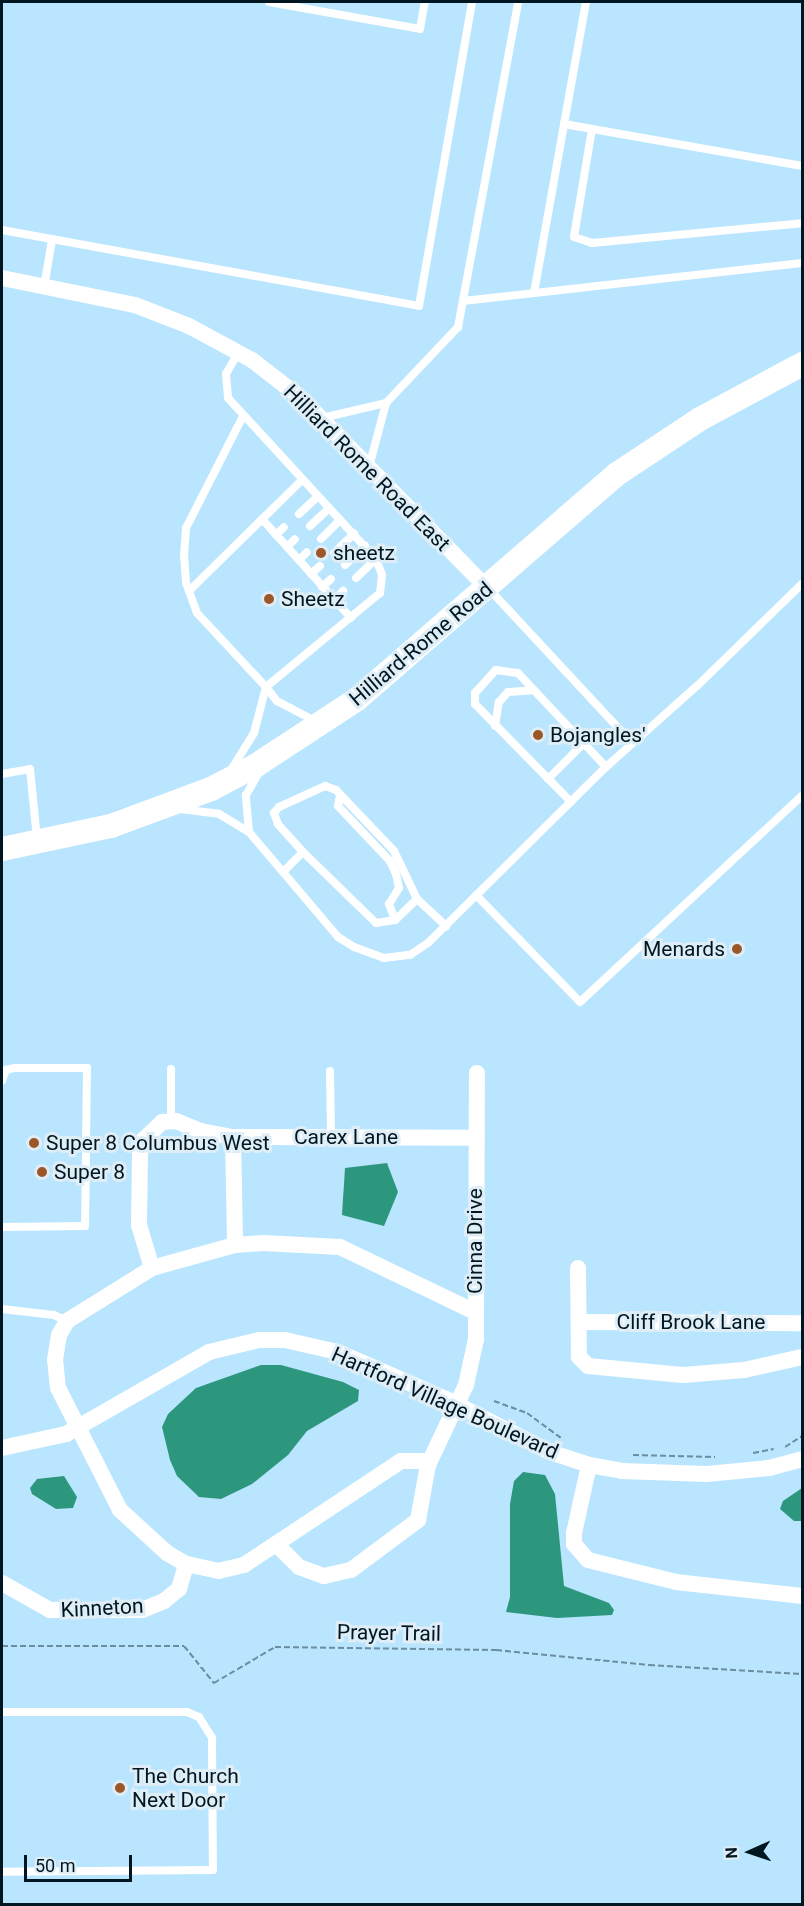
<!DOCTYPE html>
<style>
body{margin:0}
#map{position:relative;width:804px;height:1906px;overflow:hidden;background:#b9e5fe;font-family:Roboto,sans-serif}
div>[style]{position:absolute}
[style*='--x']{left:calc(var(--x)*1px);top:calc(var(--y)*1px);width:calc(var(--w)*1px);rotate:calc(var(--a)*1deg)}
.water>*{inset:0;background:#2d977e}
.path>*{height:2px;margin-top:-1px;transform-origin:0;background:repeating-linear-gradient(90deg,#6a8da0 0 6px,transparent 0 9px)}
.service>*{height:8px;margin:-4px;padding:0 4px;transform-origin:4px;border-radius:4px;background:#fff}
.minor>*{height:16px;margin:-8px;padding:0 8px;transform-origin:8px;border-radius:8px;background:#fff}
.secondary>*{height:24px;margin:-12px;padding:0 12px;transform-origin:12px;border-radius:12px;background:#fff}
.dots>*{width:16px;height:16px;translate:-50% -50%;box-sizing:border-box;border:3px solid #dfeef6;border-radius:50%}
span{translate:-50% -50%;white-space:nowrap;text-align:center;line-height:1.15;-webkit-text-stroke:6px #dfeef6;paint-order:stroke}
.street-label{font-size:21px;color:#001621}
.poi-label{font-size:21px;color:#001621}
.left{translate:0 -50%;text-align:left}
.right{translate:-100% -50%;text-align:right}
.frame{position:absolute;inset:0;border:3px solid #001621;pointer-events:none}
.north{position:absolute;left:720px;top:1822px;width:60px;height:60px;-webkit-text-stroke:4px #dfeef6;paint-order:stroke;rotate:267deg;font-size:16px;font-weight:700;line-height:24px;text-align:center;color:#001621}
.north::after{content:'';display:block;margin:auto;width:21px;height:27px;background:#001621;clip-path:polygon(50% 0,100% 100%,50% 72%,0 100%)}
.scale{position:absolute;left:24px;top:1855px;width:108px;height:27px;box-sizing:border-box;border:3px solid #001621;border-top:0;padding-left:8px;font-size:18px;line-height:21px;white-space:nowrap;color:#001621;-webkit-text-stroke:4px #dfeef6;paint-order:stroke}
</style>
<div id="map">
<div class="water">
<div style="clip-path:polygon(387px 1163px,398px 1192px,384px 1226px,342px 1215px,345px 1168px)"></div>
<div style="clip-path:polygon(261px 1365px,281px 1365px,343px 1382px,359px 1390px,358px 1401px,307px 1431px,288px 1455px,252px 1484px,221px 1499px,199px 1497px,177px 1476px,170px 1460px,162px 1427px,168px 1414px,196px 1388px)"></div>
<div style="clip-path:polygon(523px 1472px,545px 1475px,555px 1494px,564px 1586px,609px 1603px,614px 1610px,612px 1615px,557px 1618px,506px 1612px,510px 1597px,510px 1504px,514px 1481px)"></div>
<div style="clip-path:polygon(64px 1476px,77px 1497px,73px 1508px,56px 1509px,32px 1494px,30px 1488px,37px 1479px)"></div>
<div style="clip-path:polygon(802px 1488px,802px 1521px,794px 1521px,780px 1509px,783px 1501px)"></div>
</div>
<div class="path">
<div style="--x:494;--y:1401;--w:35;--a:20"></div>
<div style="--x:527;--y:1413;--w:42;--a:36.3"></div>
<div style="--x:785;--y:1447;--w:20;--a:-33"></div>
<div style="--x:753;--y:1453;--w:21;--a:-11"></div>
<div style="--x:633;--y:1455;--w:82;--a:1.4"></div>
<div style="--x:2;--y:1646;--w:182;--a:0"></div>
<div style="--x:184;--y:1646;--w:48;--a:51"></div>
<div style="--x:214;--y:1683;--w:71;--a:-30.5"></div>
<div style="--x:275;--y:1647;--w:221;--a:0.8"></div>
<div style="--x:496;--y:1650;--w:154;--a:5.6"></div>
<div style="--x:649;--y:1665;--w:153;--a:3.4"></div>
</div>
<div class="service">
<div style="--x:269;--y:2;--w:153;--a:10.1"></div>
<div style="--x:420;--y:29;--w:27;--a:-80"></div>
<div style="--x:586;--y:2;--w:124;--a:100.2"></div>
<div style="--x:564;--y:124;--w:242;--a:10"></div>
<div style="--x:592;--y:129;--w:109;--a:99.5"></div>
<div style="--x:574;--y:237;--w:19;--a:18"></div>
<div style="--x:592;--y:243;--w:211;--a:-5.4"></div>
<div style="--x:2;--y:230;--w:424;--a:10.3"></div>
<div style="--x:419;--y:306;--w:309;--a:-80.1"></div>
<div style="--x:44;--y:287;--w:48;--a:-80.3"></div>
<div style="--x:534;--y:293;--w:172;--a:-79.9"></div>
<div style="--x:463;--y:301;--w:341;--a:-6.4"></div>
<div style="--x:238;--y:353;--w:24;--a:120"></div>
<div style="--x:226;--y:374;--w:24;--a:85"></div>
<div style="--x:228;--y:398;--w:219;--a:47.4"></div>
<div style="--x:376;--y:559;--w:17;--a:69"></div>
<div style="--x:382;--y:575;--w:18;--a:96"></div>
<div style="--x:380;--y:593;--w:148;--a:140.5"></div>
<div style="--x:266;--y:687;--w:101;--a:-133"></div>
<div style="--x:197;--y:613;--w:32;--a:-110"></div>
<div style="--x:186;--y:583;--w:26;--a:-94"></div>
<div style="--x:184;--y:557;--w:29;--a:-86"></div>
<div style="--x:186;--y:528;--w:126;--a:-63"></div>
<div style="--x:322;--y:418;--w:66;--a:-13.2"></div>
<div style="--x:369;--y:467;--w:66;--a:-75.1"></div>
<div style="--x:386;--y:403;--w:105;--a:-46.5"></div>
<div style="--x:458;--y:327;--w:330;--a:-79.5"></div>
<div style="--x:299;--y:514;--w:26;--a:-43"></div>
<div style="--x:262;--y:519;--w:133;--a:48"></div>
<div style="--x:310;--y:526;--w:26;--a:-43"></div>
<div style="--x:276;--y:535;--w:11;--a:-45"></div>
<div style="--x:321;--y:539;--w:27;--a:-45"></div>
<div style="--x:287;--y:547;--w:11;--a:-45"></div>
<div style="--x:334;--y:553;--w:28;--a:-44"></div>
<div style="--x:299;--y:560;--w:11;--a:-45"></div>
<div style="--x:345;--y:565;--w:28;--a:-44"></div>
<div style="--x:311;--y:574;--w:12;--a:-42"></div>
<div style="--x:356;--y:578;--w:28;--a:-44"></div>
<div style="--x:322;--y:587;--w:12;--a:-42"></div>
<div style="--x:489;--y:589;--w:210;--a:47.1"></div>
<div style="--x:189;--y:591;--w:158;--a:-44.5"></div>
<div style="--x:334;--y:600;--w:13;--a:-45"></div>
<div style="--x:495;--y:726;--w:24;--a:-81"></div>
<div style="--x:499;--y:702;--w:13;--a:-48"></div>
<div style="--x:508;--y:692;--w:26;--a:-4"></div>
<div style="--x:231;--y:770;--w:44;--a:-58.1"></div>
<div style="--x:254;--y:733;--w:48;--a:-75.4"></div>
<div style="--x:266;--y:687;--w:18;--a:52"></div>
<div style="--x:277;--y:701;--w:45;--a:27.7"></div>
<div style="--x:2;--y:774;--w:28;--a:-10"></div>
<div style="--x:30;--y:769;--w:70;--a:84.3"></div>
<div style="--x:548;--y:779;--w:51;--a:-45"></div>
<div style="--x:340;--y:795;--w:11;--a:100"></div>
<div style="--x:338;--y:806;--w:76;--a:46.6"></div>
<div style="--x:390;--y:861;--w:14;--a:65"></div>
<div style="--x:396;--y:874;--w:14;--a:78"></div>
<div style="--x:399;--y:888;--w:19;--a:122"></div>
<div style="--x:389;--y:904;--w:17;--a:69"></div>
<div style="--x:571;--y:802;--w:137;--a:-134.4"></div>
<div style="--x:475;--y:704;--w:11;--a:-90"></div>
<div style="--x:475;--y:693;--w:31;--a:-48"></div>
<div style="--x:496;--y:670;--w:22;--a:8"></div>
<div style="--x:518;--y:673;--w:129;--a:46.9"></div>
<div style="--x:180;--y:809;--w:39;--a:7"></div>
<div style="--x:219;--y:814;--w:35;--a:31"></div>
<div style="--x:249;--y:832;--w:138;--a:49.7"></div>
<div style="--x:338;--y:937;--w:19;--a:32"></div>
<div style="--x:354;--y:947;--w:32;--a:20"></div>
<div style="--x:384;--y:958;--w:26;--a:-7"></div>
<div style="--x:410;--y:955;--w:22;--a:-34"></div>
<div style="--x:428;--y:943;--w:250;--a:-44.7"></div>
<div style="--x:606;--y:767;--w:122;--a:-41.7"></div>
<div style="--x:697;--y:686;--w:146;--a:-44.2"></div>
<div style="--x:249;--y:832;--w:37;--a:-95"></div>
<div style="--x:246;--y:795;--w:28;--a:-60"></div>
<div style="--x:283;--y:872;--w:28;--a:-45"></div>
<div style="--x:476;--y:895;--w:149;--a:45.8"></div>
<div style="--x:580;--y:1002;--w:303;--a:-42.9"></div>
<div style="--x:417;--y:899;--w:30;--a:136"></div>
<div style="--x:395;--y:920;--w:19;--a:171"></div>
<div style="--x:376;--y:923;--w:102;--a:-135.8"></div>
<div style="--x:303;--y:852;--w:38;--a:-132"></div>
<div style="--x:278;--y:824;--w:12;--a:-110"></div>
<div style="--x:274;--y:813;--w:8;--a:-50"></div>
<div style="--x:279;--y:807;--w:51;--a:-24.5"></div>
<div style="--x:325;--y:786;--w:12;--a:20"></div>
<div style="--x:336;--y:790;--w:84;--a:46.4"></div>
<div style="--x:394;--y:851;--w:53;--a:64.4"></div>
<div style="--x:417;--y:899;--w:40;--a:43"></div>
<div style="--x:171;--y:1069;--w:52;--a:90"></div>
<div style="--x:330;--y:1071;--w:66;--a:89.1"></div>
<div style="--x:2;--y:1081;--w:12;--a:-70"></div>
<div style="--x:6;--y:1070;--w:9;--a:-13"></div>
<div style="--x:15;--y:1068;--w:72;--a:0"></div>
<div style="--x:87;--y:1068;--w:158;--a:90.7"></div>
<div style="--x:85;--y:1226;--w:83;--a:179.3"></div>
<div style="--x:2;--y:1309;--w:52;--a:6.6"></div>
<div style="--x:54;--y:1315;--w:14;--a:25"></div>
<div style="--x:2;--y:1712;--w:185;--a:0"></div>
<div style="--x:187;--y:1712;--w:13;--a:23"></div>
<div style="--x:199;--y:1717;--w:25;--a:58"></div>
<div style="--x:212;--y:1738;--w:132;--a:89.6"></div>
<div style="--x:213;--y:1870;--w:211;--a:179.5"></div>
</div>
<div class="minor">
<div style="--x:2;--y:278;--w:136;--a:11.5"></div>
<div style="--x:135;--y:305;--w:58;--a:21.3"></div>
<div style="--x:189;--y:326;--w:72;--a:28.4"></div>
<div style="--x:252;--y:360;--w:62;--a:37.8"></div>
<div style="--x:301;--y:398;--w:267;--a:45.6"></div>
<div style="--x:233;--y:1137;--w:108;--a:88.9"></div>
<div style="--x:152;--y:1268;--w:45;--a:-106.8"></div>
<div style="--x:139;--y:1225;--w:71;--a:-89.2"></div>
<div style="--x:140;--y:1154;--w:14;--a:-78"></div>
<div style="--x:143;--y:1140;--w:26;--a:-43"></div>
<div style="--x:162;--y:1122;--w:14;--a:-4"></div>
<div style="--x:176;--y:1121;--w:27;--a:22"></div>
<div style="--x:201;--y:1131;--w:33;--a:11"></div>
<div style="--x:233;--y:1137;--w:241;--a:0.2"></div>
<div style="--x:578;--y:1268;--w:89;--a:89.4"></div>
<div style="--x:579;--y:1357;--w:13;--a:45"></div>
<div style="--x:588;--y:1366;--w:95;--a:5.4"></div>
<div style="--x:683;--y:1375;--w:61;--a:-4.7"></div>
<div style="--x:744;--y:1370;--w:59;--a:-12.6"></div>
<div style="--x:579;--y:1322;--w:223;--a:0.3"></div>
<div style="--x:2;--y:1448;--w:66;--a:-12.3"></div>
<div style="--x:66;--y:1434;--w:165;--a:-29.8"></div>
<div style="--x:209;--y:1352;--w:51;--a:-13.5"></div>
<div style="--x:259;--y:1340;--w:26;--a:0"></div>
<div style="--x:285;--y:1340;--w:54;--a:12.8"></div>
<div style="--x:338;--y:1352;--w:118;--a:23.5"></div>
<div style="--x:446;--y:1399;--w:117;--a:27"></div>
<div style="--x:550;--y:1452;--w:41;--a:18.4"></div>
<div style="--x:589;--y:1465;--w:34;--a:10"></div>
<div style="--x:622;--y:1471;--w:85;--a:2"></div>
<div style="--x:707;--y:1474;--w:62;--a:-5.5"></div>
<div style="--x:769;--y:1468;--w:34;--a:-15"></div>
<div style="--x:428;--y:1465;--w:6;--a:-141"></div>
<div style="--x:423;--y:1461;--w:22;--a:180"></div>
<div style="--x:401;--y:1461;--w:188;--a:146.5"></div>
<div style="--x:244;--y:1565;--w:26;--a:167"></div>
<div style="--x:219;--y:1571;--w:34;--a:-168"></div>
<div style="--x:186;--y:1564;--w:22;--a:-150"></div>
<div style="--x:167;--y:1553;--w:64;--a:-137.5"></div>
<div style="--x:120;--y:1510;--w:137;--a:-116.9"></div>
<div style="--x:58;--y:1388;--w:28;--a:-96"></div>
<div style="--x:55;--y:1360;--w:25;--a:-81"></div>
<div style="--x:59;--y:1335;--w:16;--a:-60"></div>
<div style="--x:67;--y:1321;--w:100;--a:-31.9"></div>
<div style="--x:152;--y:1268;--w:86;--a:-15.5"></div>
<div style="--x:235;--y:1245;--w:28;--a:-4"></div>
<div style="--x:263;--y:1243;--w:77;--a:3"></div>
<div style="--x:340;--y:1247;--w:150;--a:25.7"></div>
<div style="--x:589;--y:1465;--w:70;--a:102.4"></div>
<div style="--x:574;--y:1533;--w:11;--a:90"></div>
<div style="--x:574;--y:1544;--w:21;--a:49"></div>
<div style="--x:588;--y:1560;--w:91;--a:14"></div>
<div style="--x:676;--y:1582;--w:127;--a:6.3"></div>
<div style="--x:278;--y:1546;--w:30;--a:45"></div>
<div style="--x:299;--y:1567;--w:27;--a:20"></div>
<div style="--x:324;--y:1576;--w:28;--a:-13"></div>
<div style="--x:351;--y:1570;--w:84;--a:-36.7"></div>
<div style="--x:418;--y:1520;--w:56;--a:-79.7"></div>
<div style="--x:428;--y:1465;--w:89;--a:-64.6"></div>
<div style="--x:466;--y:1385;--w:47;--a:-77.7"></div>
<div style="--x:476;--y:1339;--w:266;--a:-89.8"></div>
<div style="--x:2;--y:1583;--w:55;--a:29.4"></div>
<div style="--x:50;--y:1610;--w:92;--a:0"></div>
<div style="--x:142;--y:1610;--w:24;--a:-22"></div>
<div style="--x:164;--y:1601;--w:19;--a:-39"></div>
<div style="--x:179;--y:1589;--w:26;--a:-74"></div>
</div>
<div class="secondary">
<div style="--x:2;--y:849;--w:111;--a:-11.9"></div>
<div style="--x:111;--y:826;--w:107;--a:-20.3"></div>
<div style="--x:211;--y:789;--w:50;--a:-27.6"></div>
<div style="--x:255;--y:766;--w:121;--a:-33.2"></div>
<div style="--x:356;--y:700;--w:345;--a:-40.9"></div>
<div style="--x:617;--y:474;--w:100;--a:-33.5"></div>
<div style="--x:700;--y:419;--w:116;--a:-28.3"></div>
</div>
<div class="dots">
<div style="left:321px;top:553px;background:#9b5728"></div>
<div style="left:269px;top:599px;background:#9b5728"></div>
<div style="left:538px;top:735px;background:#9b5728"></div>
<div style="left:737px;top:949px;background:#9b5728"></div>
<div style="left:34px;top:1143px;background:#9b5728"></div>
<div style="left:42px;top:1172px;background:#9b5728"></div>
<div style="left:120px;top:1788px;background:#9b5728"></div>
</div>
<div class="street-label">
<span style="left:367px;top:468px;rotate:45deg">Hilliard Rome Road East</span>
<span style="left:421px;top:644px;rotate:-40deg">Hilliard-Rome Road</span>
<span style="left:346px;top:1137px">Carex Lane</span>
<span style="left:475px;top:1241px;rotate:-90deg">Cinna Drive</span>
<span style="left:691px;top:1322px">Cliff Brook Lane</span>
<span style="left:445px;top:1403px;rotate:24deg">Hartford Village Boulevard</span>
<span style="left:102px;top:1608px;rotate:-3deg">Kinneton</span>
<span style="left:389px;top:1633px;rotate:1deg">Prayer Trail</span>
</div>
<div class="poi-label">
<span class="left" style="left:333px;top:553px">sheetz</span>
<span class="left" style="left:281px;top:599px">Sheetz</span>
<span class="left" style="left:550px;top:735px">Bojangles'</span>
<span class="right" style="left:725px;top:949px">Menards</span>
<span class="left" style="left:46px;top:1143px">Super 8 Columbus West</span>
<span class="left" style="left:54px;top:1172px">Super 8</span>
<span class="left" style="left:132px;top:1788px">The Church<br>Next Door</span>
</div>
<div class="frame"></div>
<div class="north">N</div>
<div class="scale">50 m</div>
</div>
